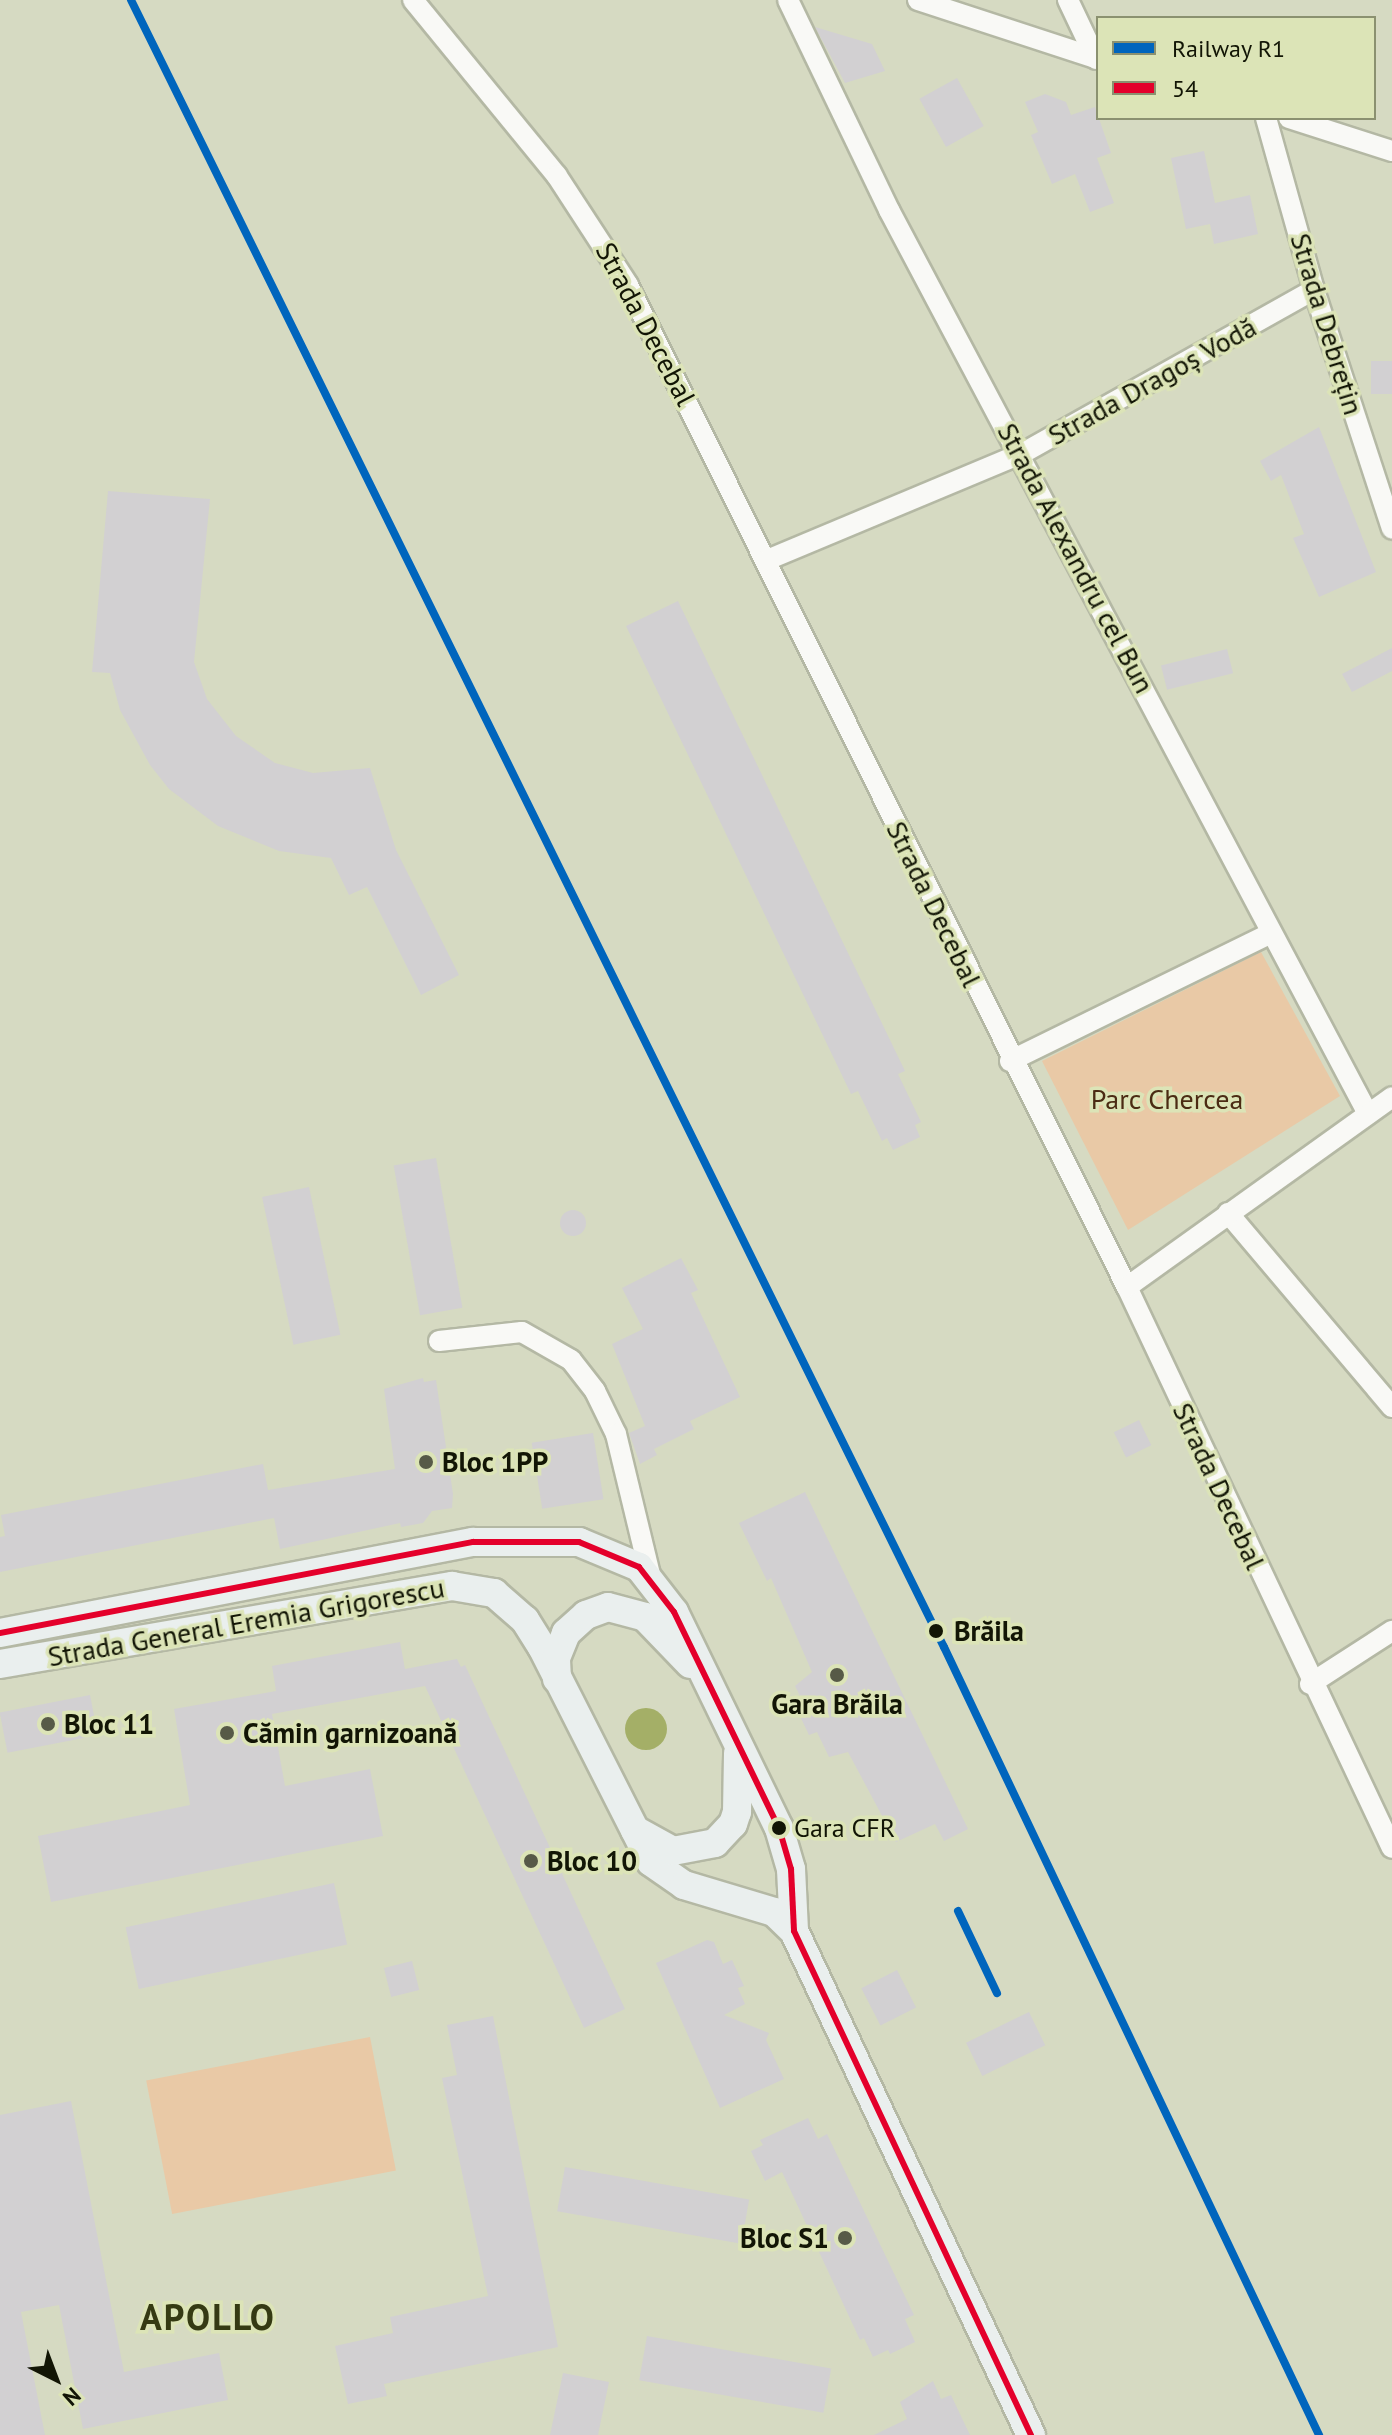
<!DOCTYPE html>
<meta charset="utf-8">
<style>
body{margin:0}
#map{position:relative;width:1392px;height:2435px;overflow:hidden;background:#d6dac2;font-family:"PT Sans",sans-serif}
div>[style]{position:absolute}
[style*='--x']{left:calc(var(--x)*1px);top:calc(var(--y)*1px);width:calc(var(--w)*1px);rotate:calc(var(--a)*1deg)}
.green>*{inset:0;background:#e9c9a6;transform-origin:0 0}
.water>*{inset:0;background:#a4af67}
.round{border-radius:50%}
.building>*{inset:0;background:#d2d0d2;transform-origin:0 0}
.roads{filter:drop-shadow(2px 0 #b4b8a4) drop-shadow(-2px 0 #b4b8a4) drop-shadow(0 2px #b4b8a4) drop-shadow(0 -2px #b4b8a4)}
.street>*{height:20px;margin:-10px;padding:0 10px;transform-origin:10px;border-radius:10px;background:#f9f9f6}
.secondary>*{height:28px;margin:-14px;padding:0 14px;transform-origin:14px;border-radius:14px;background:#eaefee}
.bus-1>*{height:6px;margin:-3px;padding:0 3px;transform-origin:3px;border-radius:3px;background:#e4002b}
.rail-1>*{height:8px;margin:-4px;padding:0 4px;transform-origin:4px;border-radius:4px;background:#0065bd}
.dots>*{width:22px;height:22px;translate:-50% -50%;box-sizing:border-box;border:4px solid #dce4b7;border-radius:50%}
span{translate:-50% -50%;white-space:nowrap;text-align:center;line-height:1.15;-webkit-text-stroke:7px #dce4b7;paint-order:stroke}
.bus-label{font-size:26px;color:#121505}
.left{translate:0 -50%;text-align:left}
.street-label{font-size:28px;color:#121505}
.park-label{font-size:28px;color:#4b2b13}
.poi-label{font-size:28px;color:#121505;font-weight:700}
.right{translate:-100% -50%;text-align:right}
.stop-label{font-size:28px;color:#121505;font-weight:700}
.district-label{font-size:36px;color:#353a13;font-weight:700;letter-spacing:2px}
.legend{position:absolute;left:1096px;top:16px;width:280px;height:104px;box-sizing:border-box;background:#dce4b7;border:2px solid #8b9170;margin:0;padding:10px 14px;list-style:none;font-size:24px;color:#121505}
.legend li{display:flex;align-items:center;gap:16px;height:40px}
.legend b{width:40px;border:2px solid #8b9170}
.north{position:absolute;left:16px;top:2339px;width:80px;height:80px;-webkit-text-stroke:6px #dce4b7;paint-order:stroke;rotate:138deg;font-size:22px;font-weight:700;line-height:32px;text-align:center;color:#121505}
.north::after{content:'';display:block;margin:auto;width:28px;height:36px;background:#121505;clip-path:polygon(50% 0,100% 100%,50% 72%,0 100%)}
</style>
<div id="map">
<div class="green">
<div style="clip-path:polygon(1261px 952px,1340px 1096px,1128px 1230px,1042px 1061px)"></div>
<div style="left:370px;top:2037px;width:136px;height:228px;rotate:79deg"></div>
</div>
<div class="water">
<div class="round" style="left:625px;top:1708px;width:42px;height:42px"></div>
</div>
<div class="building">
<div style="clip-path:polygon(815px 27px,872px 44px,885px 71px,845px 83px)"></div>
<div style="left:957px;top:78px;width:55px;height:43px;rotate:61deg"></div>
<div style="clip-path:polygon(1045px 94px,1066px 102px,1071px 115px,1095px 107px,1111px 153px,1097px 158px,1114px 203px,1090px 212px,1075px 174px,1052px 184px,1031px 135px,1038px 132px,1025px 102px)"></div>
<div style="clip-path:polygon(1204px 151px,1215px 203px,1250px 195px,1258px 234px,1214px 244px,1210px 224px,1186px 229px,1171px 158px)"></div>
<div style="left:1392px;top:361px;width:33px;height:21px;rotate:90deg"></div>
<div style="clip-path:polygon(1319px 427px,1376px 572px,1319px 597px,1293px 538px,1304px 534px,1281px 475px,1271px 481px,1260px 461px)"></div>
<div style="clip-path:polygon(108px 491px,210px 499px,194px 662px,207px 699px,236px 736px,275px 763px,313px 773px,370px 768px,396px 850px,459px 975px,421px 995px,367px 887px,349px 895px,331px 858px,279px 851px,218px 826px,169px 789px,150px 765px,120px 710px,110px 673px,92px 672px)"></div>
<div style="clip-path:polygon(678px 601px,905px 1071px,898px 1074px,921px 1122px,915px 1125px,920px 1137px,893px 1150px,887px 1138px,882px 1141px,858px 1091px,851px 1094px,626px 626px)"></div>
<div style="clip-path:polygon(1392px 648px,1392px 671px,1352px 692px,1342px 674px)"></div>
<div style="left:1227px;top:649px;width:25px;height:68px;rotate:76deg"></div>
<div style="left:436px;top:1158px;width:152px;height:43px;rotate:80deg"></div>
<div style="left:309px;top:1187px;width:151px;height:48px;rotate:78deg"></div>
<div class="round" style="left:560px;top:1210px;width:26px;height:26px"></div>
<div style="clip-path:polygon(681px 1258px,698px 1290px,691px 1293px,740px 1397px,690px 1421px,694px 1429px,654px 1449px,657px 1455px,640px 1464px,629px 1433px,645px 1426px,612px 1344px,643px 1329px,622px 1288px)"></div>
<div style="clip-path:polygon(423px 1378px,424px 1382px,436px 1380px,453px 1494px,452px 1508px,432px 1511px,423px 1523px,401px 1527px,400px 1523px,280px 1549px,274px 1518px,0 1572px,0 1537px,5px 1536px,1px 1515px,263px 1464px,268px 1490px,395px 1469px,384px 1389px)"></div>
<div style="left:1139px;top:1420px;width:28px;height:28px;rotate:64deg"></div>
<div style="left:593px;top:1433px;width:67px;height:62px;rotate:81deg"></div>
<div style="clip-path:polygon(805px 1492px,968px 1829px,944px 1841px,935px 1824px,896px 1842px,848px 1752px,829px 1757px,817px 1732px,809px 1735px,799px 1714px,807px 1710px,795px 1686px,812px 1672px,771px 1578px,767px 1581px,739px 1523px)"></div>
<div style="clip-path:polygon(400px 1642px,405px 1669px,457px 1659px,461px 1667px,465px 1665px,625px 2009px,584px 2028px,425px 1686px,272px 1714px,285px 1786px,370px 1769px,383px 1836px,51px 1902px,38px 1836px,190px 1805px,174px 1709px,276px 1691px,272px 1666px)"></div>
<div style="left:90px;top:1695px;width:41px;height:92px;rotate:79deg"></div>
<div style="left:334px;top:1883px;width:63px;height:213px;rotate:78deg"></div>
<div style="clip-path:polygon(707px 1940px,714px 1942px,723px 1964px,732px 1960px,744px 1986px,738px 1988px,745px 2004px,724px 2015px,769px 2033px,766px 2040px,784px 2079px,720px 2108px,656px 1963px)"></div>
<div style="left:412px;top:1961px;width:30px;height:29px;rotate:76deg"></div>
<div style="left:897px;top:1970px;width:42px;height:40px;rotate:63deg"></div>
<div style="left:1029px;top:2012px;width:37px;height:70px;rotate:64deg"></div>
<div style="clip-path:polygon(493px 2016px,558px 2347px,384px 2384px,387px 2396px,348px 2404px,335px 2346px,393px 2333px,390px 2317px,488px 2296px,442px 2078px,457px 2075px,447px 2025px)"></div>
<div style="clip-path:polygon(71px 2101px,124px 2372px,219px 2353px,228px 2400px,83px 2429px,59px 2305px,21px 2312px,45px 2435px,0 2435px,0 2115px)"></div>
<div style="clip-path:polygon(808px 2118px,818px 2139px,827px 2134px,914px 2315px,905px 2319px,915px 2342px,890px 2354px,888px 2350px,873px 2357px,864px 2338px,860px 2340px,782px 2172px,765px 2181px,751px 2151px,763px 2145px,760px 2140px)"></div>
<div style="left:565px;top:2167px;width:187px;height:45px;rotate:10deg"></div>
<div style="left:647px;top:2336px;width:187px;height:45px;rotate:10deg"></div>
<div style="clip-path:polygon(563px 2373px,609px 2382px,598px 2435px,550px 2435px)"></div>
<div style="clip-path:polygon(933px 2381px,941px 2399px,951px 2395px,970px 2435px,874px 2435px,907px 2419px,900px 2402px)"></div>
</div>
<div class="roads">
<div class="street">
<div style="--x:413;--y:0;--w:227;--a:50.7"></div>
<div style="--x:557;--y:176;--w:130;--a:56.9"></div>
<div style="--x:628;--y:285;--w:1119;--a:63.53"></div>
<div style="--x:1127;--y:1287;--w:620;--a:64.72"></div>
<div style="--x:788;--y:0;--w:233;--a:64.3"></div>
<div style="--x:889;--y:210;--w:1023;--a:62.08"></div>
<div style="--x:918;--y:0;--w:189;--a:18.1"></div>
<div style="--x:1068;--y:0;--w:65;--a:64.6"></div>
<div style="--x:1266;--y:118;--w:179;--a:74.4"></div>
<div style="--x:1314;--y:290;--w:251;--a:71.9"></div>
<div style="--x:1289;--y:118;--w:108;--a:17.8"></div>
<div style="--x:767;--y:560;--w:277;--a:-22.7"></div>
<div style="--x:1023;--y:453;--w:334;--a:-29.3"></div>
<div style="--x:1010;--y:1061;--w:291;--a:-26.1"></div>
<div style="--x:1228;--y:1213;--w:254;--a:49.8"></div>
<div style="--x:1127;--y:1287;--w:326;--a:-35.6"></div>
<div style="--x:439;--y:1341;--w:83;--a:-6.2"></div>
<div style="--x:522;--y:1332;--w:56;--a:29.7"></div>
<div style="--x:571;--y:1360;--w:39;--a:52"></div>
<div style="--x:595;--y:1391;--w:48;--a:64"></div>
<div style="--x:616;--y:1434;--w:149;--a:76.4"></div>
<div style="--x:1310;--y:1684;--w:98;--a:-32.9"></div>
</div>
<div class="secondary">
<div style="--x:0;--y:1633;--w:482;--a:-10.9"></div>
<div style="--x:473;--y:1542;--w:106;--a:0"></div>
<div style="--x:579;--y:1542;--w:65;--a:22.6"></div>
<div style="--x:639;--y:1567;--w:57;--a:52.1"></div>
<div style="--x:674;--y:1612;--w:240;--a:64.1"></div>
<div style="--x:779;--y:1828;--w:43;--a:73.7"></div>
<div style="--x:791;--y:1869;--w:62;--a:87.2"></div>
<div style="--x:794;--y:1931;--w:557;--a:64.82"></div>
<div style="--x:0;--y:1664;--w:459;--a:-9.8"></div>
<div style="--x:452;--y:1586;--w:43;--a:9.5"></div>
<div style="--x:494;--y:1593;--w:41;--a:41.1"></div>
<div style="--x:525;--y:1620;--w:32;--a:58"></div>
<div style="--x:542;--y:1647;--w:241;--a:63.1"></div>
<div style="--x:651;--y:1862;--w:40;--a:34.9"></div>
<div style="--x:684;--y:1885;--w:94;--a:16.7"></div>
<div style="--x:774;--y:1912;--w:28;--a:44"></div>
<div style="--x:557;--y:1679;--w:21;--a:-93"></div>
<div style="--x:556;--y:1658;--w:27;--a:-68"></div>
<div style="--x:566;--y:1633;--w:27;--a:-42"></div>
<div style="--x:586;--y:1615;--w:23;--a:-20"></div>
<div style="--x:608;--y:1607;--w:38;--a:15"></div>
<div style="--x:645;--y:1617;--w:65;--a:46.2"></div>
<div style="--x:635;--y:1830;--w:43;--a:28.9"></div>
<div style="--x:673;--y:1851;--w:43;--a:-10.8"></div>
<div style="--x:715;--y:1843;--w:26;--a:-47"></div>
<div style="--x:733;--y:1824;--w:13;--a:-72"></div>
<div style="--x:737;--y:1812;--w:59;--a:-89"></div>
</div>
</div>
<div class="bus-1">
<div style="--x:0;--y:1633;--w:482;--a:-10.9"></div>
<div style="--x:473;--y:1542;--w:106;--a:0"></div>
<div style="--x:579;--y:1542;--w:65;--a:22.6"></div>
<div style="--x:639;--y:1567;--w:57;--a:52.1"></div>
<div style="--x:674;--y:1612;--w:240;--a:64.1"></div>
<div style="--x:779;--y:1828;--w:43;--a:73.7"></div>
<div style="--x:791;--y:1869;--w:62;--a:87.2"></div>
<div style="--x:794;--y:1931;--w:557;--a:64.82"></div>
</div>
<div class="rail-1">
<div style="--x:131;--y:0;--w:1837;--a:63.73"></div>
<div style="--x:944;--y:1647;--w:873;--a:64.55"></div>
<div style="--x:958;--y:1911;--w:91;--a:64.6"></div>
</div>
<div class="dots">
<div style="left:426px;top:1462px;background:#575a47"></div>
<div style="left:936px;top:1631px;background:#121505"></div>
<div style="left:837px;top:1675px;background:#575a47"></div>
<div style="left:48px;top:1724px;background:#575a47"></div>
<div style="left:227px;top:1733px;background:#575a47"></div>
<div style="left:779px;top:1828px;background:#121505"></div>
<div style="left:531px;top:1861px;background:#575a47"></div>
<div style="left:845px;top:2238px;background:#575a47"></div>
</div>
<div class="bus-label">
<span class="left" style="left:794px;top:1828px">Gara CFR</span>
</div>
<div class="street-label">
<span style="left:646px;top:324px;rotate:62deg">Strada Decebal</span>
<span style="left:1327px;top:324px;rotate:73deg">Strada Debrețin</span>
<span style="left:1152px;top:381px;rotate:-29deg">Strada Dragoș Vodă</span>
<span style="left:1076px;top:558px;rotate:62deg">Strada Alexandru cel Bun</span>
<span style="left:934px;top:904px;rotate:64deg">Strada Decebal</span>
<span style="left:1219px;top:1486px;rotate:65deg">Strada Decebal</span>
<span style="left:246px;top:1622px;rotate:-10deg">Strada General Eremia Grigorescu</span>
</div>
<div class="park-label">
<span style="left:1167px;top:1099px">Parc Chercea</span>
</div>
<div class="poi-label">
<span class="left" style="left:442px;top:1462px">Bloc 1PP</span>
<span style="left:837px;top:1704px">Gara Brăila</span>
<span class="left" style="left:64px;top:1724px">Bloc 11</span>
<span class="left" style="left:243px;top:1733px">Cămin garnizoană</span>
<span class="left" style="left:547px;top:1861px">Bloc 10</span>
<span class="right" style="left:829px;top:2238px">Bloc S1</span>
</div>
<div class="stop-label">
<span class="left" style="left:954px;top:1631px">Brăila</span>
</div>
<div class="district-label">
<span style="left:208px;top:2317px">APOLLO</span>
</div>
<ul class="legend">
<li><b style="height:10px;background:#0065bd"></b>Railway R1</li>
<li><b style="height:10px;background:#e4002b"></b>54</li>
</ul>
<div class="north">N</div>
</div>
